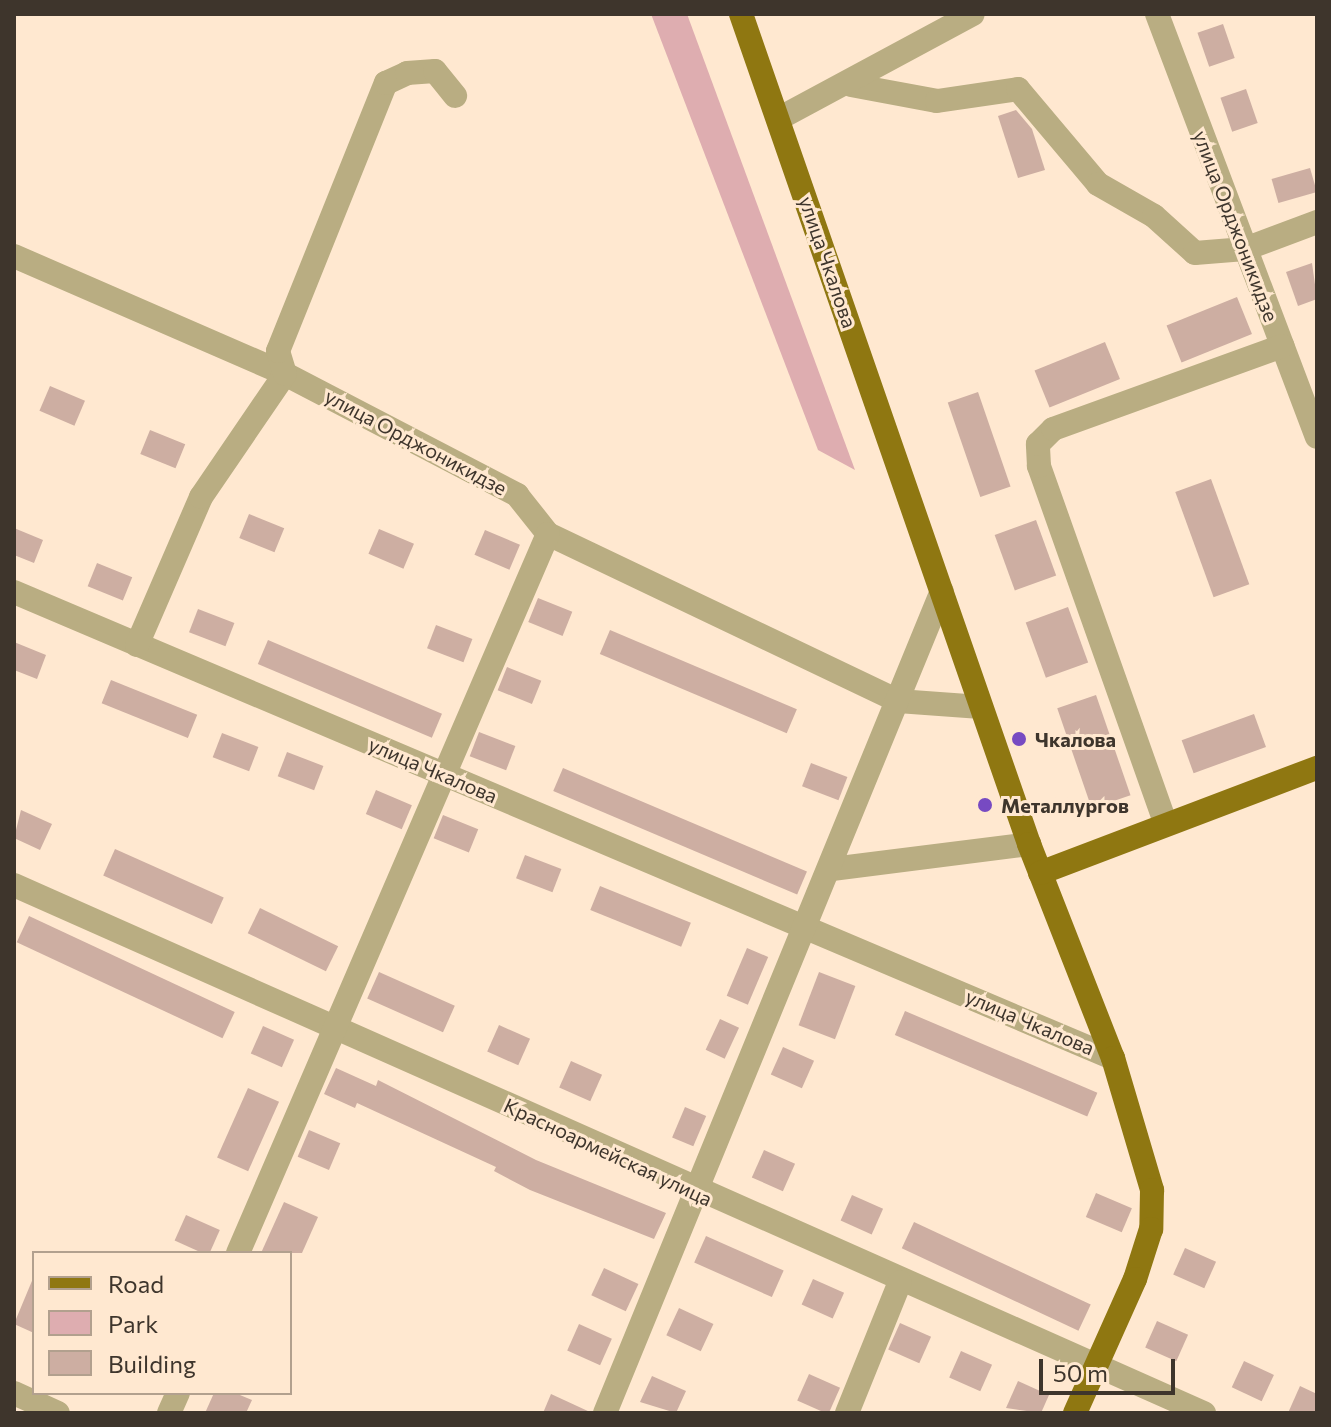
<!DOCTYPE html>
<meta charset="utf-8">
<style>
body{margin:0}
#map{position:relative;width:1331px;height:1427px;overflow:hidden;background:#ffe8d0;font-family:Commissioner,sans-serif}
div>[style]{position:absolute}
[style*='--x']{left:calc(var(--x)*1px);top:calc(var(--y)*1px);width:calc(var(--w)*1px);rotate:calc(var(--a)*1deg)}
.green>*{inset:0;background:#deadb0}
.building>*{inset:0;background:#cdaea2;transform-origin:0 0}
.minor>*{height:24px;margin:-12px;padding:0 12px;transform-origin:12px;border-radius:12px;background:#b9ad82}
.major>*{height:24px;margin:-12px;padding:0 12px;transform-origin:12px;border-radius:12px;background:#8f7711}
.dots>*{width:22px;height:22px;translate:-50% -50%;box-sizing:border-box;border:4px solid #ffe8d0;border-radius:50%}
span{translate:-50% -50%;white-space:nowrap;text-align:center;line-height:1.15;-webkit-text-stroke:6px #ffe8d0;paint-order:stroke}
.street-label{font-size:20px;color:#3e352c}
.poi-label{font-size:20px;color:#3e352c;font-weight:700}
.left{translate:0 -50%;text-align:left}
.frame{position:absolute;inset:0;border:16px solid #3e352c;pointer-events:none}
.legend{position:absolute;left:32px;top:1251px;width:260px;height:144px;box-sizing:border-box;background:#ffe8d0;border:2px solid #b2a08e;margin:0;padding:10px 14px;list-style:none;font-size:24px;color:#3e352c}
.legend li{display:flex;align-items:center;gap:16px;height:40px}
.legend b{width:40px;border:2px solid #b2a08e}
.scale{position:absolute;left:1039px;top:1359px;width:136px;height:36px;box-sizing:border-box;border:4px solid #3e352c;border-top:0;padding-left:10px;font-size:24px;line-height:28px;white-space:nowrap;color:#3e352c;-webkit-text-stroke:6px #ffe8d0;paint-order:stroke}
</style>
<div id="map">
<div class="green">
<div style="clip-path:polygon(651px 14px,687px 14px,855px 470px,818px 450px)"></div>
</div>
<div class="building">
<div style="left:1223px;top:24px;width:36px;height:27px;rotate:71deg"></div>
<div style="left:1246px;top:89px;width:36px;height:27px;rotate:71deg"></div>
<div style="clip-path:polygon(1016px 110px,1032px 129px,1045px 170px,1018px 178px,998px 116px)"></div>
<div style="left:1310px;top:168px;width:25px;height:40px;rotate:74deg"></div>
<div style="clip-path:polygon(1312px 263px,1317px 299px,1298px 306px,1286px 272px)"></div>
<div style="left:1237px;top:297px;width:40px;height:76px;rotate:68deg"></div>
<div style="left:1105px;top:342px;width:40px;height:76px;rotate:68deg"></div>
<div style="left:50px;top:386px;width:38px;height:27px;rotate:23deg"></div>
<div style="left:978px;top:392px;width:100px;height:32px;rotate:71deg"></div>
<div style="left:150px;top:430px;width:38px;height:26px;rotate:22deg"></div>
<div style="left:1211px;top:479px;width:112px;height:38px;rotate:70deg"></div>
<div style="left:249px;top:514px;width:38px;height:26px;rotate:22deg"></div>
<div style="left:1036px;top:520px;width:59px;height:44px;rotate:70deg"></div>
<div style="clip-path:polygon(14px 528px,43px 540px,34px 563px,14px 555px)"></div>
<div style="left:379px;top:529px;width:38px;height:27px;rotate:23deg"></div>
<div style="left:485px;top:530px;width:38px;height:27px;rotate:23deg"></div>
<div style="left:97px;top:563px;width:38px;height:25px;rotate:22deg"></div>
<div style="left:538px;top:598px;width:37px;height:26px;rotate:22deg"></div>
<div style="left:1068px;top:607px;width:59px;height:45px;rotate:70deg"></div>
<div style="left:198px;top:609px;width:39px;height:25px;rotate:21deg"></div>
<div style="left:436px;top:625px;width:39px;height:25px;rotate:21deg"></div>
<div style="left:610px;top:630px;width:203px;height:26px;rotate:23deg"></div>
<div style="left:268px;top:640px;width:189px;height:26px;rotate:23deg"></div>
<div style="clip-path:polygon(14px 642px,46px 655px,37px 679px,14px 670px)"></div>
<div style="left:507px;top:667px;width:37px;height:25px;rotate:22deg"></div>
<div style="left:111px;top:680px;width:93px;height:25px;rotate:22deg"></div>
<div style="left:1096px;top:695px;width:106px;height:41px;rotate:71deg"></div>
<div style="left:1254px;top:714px;width:35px;height:77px;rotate:70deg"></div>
<div style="left:479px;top:732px;width:39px;height:26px;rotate:21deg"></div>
<div style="left:222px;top:733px;width:39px;height:26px;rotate:21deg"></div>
<div style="left:287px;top:752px;width:39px;height:26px;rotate:21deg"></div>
<div style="left:811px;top:763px;width:39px;height:25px;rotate:21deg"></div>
<div style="left:563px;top:768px;width:265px;height:25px;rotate:23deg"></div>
<div style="left:376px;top:790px;width:39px;height:26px;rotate:23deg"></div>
<div style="clip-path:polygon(21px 810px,52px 824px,40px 850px,14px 838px)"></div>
<div style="left:443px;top:815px;width:38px;height:25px;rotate:22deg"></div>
<div style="left:115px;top:849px;width:119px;height:29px;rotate:24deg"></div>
<div style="left:525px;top:855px;width:39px;height:25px;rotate:21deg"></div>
<div style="left:600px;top:886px;width:98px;height:26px;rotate:22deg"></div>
<div style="left:260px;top:908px;width:87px;height:28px;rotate:26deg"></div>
<div style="left:29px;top:916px;width:227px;height:29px;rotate:25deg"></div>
<div style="left:747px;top:948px;width:23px;height:52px;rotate:23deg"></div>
<div style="left:379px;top:972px;width:83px;height:29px;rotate:24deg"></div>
<div style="left:819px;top:972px;width:39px;height:57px;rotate:21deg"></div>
<div style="left:905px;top:1011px;width:209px;height:26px;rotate:23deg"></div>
<div style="left:720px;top:1019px;width:21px;height:34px;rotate:25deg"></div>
<div style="left:499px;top:1025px;width:34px;height:29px;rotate:24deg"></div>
<div style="left:263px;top:1026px;width:34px;height:30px;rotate:24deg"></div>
<div style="left:783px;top:1047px;width:34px;height:30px;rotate:24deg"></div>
<div style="left:571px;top:1061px;width:34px;height:29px;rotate:24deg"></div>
<div style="clip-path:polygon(336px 1068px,376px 1086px,378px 1080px,536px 1160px,666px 1213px,654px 1239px,530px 1190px,494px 1171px,496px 1167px,357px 1103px,355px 1108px,324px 1094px)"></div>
<div style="left:248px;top:1088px;width:34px;height:76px;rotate:24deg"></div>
<div style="left:685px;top:1107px;width:23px;height:33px;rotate:23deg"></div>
<div style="left:309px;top:1130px;width:34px;height:29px;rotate:23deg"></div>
<div style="left:764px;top:1150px;width:34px;height:30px;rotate:24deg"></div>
<div style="left:1096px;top:1193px;width:39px;height:26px;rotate:23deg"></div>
<div style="left:852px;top:1195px;width:34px;height:28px;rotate:24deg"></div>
<div style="clip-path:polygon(284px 1202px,318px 1217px,302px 1253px,261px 1253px)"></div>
<div style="left:186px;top:1215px;width:37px;height:28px;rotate:24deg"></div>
<div style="left:914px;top:1222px;width:195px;height:29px;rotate:25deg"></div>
<div style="left:706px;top:1236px;width:85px;height:29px;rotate:24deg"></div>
<div style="left:1185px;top:1248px;width:34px;height:29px;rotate:24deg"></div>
<div style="left:604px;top:1268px;width:38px;height:30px;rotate:25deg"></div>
<div style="clip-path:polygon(34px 1276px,34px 1333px,14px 1324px)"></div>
<div style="left:813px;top:1279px;width:34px;height:28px;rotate:24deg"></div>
<div style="left:679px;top:1308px;width:38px;height:30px;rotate:25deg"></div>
<div style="left:1157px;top:1321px;width:34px;height:29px;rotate:24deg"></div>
<div style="left:900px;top:1323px;width:34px;height:29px;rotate:24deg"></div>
<div style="left:579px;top:1324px;width:36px;height:29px;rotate:24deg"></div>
<div style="left:961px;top:1351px;width:34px;height:29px;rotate:24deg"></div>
<div style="left:1244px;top:1361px;width:33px;height:29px;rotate:25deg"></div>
<div style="left:809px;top:1374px;width:34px;height:29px;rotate:24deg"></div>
<div style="clip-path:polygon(652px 1376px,686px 1391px,676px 1413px,640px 1402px)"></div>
<div style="clip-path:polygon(1018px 1381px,1049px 1395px,1041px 1413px,1006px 1408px)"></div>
<div style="clip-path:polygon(1300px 1386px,1317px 1394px,1317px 1413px,1288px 1413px)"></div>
<div style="clip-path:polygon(214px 1393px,235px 1393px,252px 1400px,246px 1413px,205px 1413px)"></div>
<div style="clip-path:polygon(551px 1394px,590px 1412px,590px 1413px,543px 1413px)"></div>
</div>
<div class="minor">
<div style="--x:1157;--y:14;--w:452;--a:69.3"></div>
<div style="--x:851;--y:85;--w:87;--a:10.5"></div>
<div style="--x:937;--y:101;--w:82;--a:-8.4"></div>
<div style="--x:1018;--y:89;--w:124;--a:49.9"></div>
<div style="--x:1098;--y:184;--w:64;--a:29.7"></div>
<div style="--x:1154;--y:216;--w:55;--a:42.1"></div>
<div style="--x:1195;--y:253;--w:50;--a:-4.6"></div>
<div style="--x:1245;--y:249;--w:77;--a:-20.6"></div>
<div style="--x:778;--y:119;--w:221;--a:-28.3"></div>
<div style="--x:14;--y:256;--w:296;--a:23.5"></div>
<div style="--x:285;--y:374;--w:262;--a:27.5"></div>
<div style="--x:517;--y:495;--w:50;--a:51.5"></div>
<div style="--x:548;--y:534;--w:388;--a:25.5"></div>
<div style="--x:898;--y:701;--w:83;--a:4.1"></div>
<div style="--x:14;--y:592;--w:1194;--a:22.98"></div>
<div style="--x:137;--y:645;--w:161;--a:-66.6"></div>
<div style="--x:201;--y:497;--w:149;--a:-55.7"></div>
<div style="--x:285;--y:374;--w:24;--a:-107"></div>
<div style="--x:278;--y:351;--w:289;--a:-68.1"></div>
<div style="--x:386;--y:83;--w:23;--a:-25"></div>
<div style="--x:407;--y:73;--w:28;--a:-4"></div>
<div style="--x:435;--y:71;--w:32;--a:51"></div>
<div style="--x:1165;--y:822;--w:378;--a:-109.5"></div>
<div style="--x:1039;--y:466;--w:22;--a:-93"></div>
<div style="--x:1038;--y:444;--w:21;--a:-45"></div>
<div style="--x:1053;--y:429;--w:244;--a:-19.9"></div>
<div style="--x:832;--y:869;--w:199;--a:-7.2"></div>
<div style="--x:14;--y:885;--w:1302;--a:23.93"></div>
<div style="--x:238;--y:1253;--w:783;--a:-66.68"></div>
<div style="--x:14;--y:1393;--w:48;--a:24.4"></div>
<div style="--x:169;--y:1413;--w:22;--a:-66"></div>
<div style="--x:605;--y:1413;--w:888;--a:-67.71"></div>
<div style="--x:847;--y:1413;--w:141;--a:-68"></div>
</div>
<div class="major">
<div style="--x:741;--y:14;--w:879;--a:70.86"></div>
<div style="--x:1029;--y:844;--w:230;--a:68.6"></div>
<div style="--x:1113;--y:1058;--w:138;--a:73.5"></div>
<div style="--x:1152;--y:1190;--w:39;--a:91"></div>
<div style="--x:1151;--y:1229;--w:52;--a:107.7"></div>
<div style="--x:1135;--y:1279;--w:147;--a:114.1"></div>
<div style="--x:1040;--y:873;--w:296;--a:-20.8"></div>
</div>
<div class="dots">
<div style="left:1019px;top:739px;background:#774ac2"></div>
<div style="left:985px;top:805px;background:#774ac2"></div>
</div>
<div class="street-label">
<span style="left:1236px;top:226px;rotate:69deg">улица Орджоникидзе</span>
<span style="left:828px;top:262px;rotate:71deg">улица Чкалова</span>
<span style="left:416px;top:442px;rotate:28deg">улица Орджоникидзе</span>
<span style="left:433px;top:770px;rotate:23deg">улица Чкалова</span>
<span style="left:1030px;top:1022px;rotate:23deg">улица Чкалова</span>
<span style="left:608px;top:1152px;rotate:25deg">Красноармейская улица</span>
</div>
<div class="poi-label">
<span class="left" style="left:1035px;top:739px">Чкалова</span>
<span class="left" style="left:1001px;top:805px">Металлургов</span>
</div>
<div class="frame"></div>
<ul class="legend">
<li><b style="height:10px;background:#8f7711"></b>Road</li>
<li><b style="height:22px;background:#deadb0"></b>Park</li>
<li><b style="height:22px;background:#cdaea2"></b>Building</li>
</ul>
<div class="scale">50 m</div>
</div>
